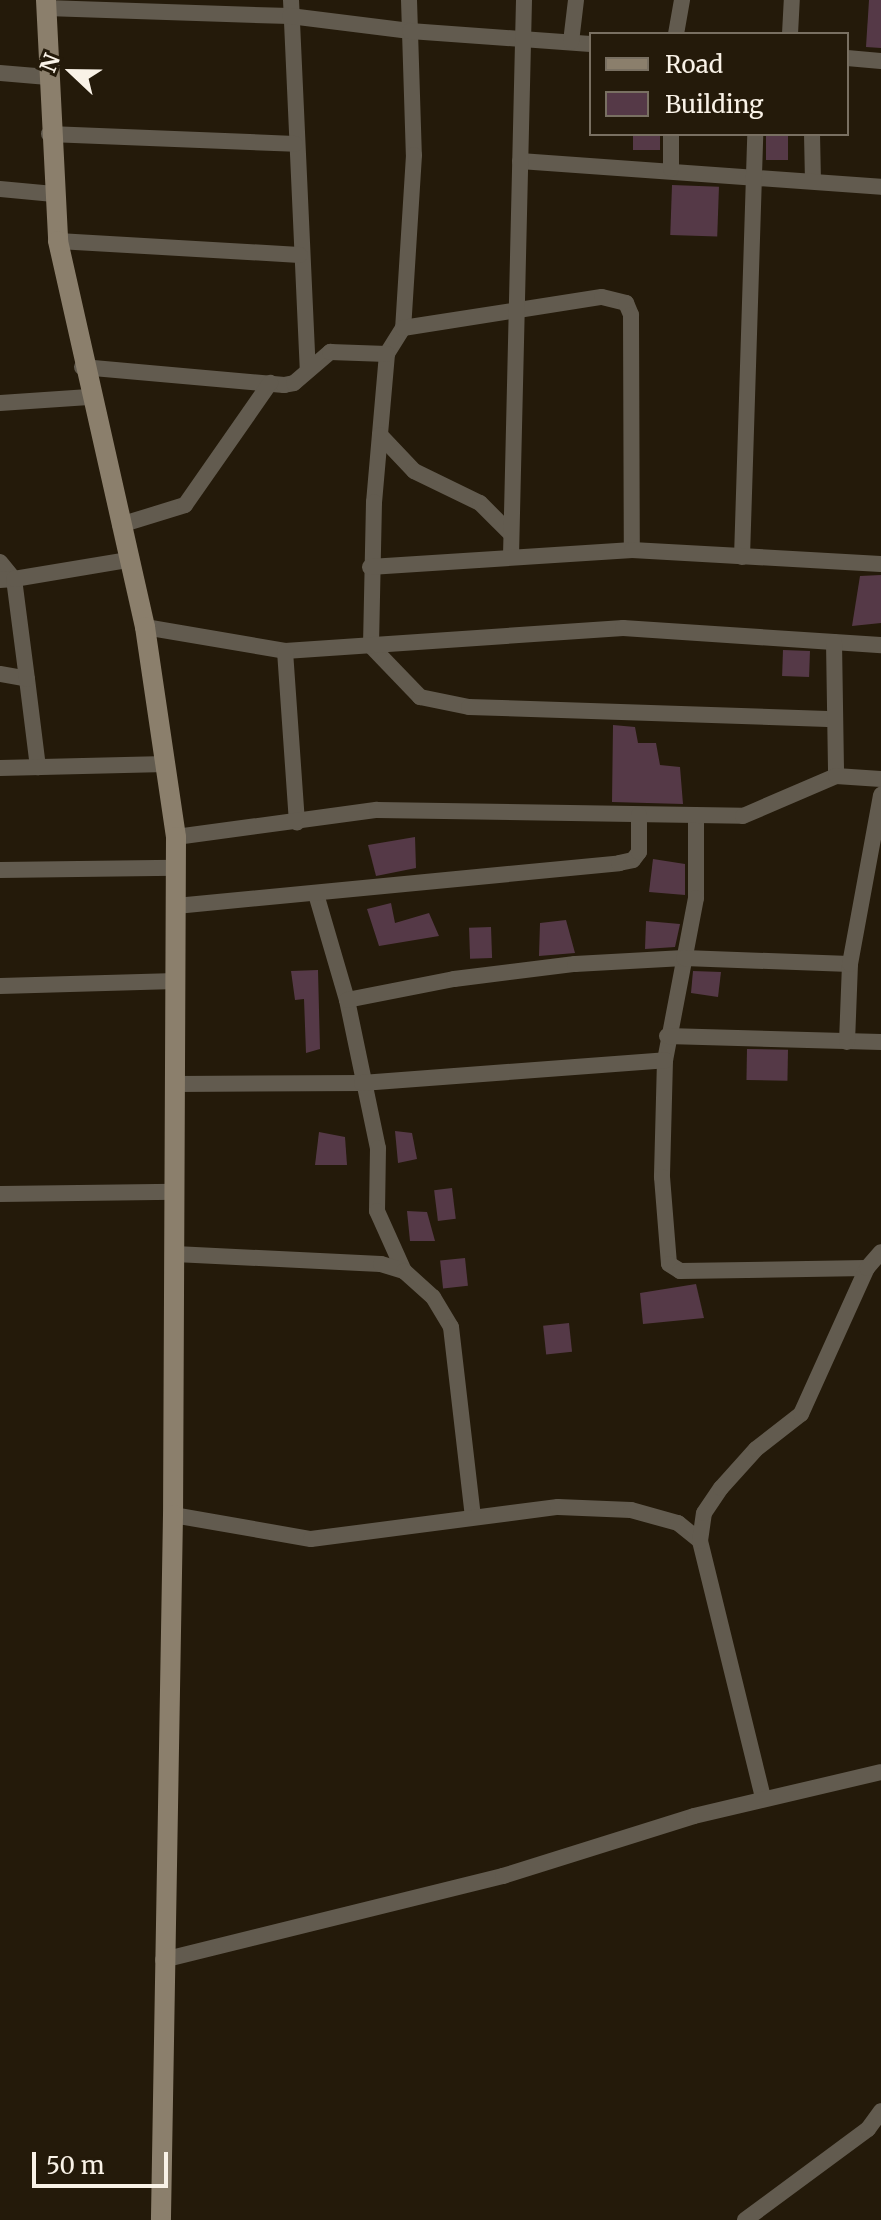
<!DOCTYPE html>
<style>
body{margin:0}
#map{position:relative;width:881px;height:2220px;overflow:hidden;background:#241a0a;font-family:Merriweather,serif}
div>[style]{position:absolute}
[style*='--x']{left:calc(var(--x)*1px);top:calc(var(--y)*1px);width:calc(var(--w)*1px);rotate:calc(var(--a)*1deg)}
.building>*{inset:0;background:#553947;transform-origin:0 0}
.street>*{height:16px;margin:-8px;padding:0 8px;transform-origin:8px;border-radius:8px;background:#625b4f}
.secondary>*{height:20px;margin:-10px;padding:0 10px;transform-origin:10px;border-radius:10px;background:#8b7f6c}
span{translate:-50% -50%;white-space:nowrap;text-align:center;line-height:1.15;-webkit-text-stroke:7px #241a0a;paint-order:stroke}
.legend{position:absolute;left:589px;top:32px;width:260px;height:104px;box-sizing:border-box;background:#241a0a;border:2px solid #797062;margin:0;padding:10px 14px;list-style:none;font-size:24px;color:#f9f2e7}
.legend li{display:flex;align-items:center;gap:16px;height:40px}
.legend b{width:40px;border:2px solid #797062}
.north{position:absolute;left:32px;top:32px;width:80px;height:80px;-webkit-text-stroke:6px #241a0a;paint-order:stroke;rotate:292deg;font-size:22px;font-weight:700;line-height:32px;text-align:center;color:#f9f2e7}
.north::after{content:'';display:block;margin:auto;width:28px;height:36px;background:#f9f2e7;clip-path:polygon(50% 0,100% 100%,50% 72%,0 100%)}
.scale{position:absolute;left:32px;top:2152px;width:136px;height:36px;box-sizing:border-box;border:4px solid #f9f2e7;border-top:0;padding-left:10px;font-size:24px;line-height:28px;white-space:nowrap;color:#f9f2e7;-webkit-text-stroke:6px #241a0a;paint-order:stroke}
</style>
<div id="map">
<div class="building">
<div style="clip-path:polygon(869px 0,881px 0,881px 48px,866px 47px)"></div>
<div style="left:633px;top:134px;width:27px;height:16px"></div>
<div style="left:766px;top:134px;width:22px;height:26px"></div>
<div style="left:672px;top:185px;width:47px;height:50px;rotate:2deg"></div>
<div style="clip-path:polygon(881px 575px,881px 623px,852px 626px,860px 576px)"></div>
<div style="left:783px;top:650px;width:27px;height:26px;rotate:2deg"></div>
<div style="clip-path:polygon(613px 725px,635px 727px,638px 743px,656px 743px,660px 765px,680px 767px,683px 804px,612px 802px)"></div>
<div style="clip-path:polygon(415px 837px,416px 868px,376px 876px,368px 845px)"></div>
<div style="clip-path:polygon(653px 859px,685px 864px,685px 895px,649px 892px)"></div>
<div style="clip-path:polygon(391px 903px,395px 923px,429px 913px,439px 936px,379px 946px,367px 909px)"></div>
<div style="clip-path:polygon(566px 920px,575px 953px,539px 956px,540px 923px)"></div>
<div style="clip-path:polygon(646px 921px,680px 924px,675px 947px,645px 949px)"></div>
<div style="left:491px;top:927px;width:31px;height:22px;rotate:88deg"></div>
<div style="clip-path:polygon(318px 970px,320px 1049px,306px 1053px,304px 999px,295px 1000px,291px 971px)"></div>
<div style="clip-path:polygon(693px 971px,721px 972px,718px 997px,691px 993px)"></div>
<div style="left:747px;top:1049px;width:41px;height:31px;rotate:1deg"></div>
<div style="clip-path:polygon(395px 1131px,412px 1133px,417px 1159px,398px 1163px)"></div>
<div style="clip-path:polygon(319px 1132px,345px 1137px,347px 1165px,315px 1165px)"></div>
<div style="left:452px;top:1188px;width:31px;height:18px;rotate:83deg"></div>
<div style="clip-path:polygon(407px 1211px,427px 1212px,435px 1241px,410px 1241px)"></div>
<div style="left:465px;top:1258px;width:28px;height:25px;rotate:84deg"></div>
<div style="clip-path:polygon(696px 1284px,704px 1318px,643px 1324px,640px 1293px)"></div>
<div style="left:569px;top:1323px;width:29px;height:26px;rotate:84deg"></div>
</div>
<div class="street">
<div style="--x:291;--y:0;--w:369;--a:87.4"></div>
<div style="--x:409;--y:0;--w:155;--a:88.2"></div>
<div style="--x:414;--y:155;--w:173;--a:93.6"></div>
<div style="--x:403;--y:328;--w:31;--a:122"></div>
<div style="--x:387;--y:354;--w:149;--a:95"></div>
<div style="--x:374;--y:502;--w:144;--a:91.2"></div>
<div style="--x:371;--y:646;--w:71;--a:46.1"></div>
<div style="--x:420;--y:697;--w:50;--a:11.5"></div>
<div style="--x:469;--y:707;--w:366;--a:1.9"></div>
<div style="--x:46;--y:8;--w:244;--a:1.9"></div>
<div style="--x:290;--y:16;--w:121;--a:7.1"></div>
<div style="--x:410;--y:31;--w:181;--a:4.1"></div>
<div style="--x:676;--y:34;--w:35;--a:-80"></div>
<div style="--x:790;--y:34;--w:34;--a:-87"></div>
<div style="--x:571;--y:42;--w:42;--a:-83.2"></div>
<div style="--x:847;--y:58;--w:34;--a:5"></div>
<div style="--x:0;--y:73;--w:48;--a:4.8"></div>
<div style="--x:49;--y:134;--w:246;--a:2.3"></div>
<div style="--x:812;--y:134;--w:47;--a:88.8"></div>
<div style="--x:520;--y:161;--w:362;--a:4.1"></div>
<div style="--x:671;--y:169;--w:35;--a:-90"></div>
<div style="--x:0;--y:189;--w:54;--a:5.3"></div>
<div style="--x:58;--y:241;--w:242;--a:3.3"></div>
<div style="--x:403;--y:328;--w:201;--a:-8.9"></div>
<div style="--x:602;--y:297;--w:25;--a:14"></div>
<div style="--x:626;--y:303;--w:13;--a:67"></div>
<div style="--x:631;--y:315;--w:235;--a:89.8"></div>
<div style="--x:82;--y:367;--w:203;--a:5.1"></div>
<div style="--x:284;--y:385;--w:10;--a:-11"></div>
<div style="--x:294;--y:383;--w:48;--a:-40.7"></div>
<div style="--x:330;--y:352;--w:57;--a:2"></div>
<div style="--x:0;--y:403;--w:89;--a:-3.9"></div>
<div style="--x:380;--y:435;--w:50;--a:46.6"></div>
<div style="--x:414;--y:471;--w:73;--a:25.9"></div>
<div style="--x:480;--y:503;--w:44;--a:45"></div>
<div style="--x:120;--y:525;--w:68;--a:-17.1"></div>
<div style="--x:185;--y:505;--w:149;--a:-55.1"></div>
<div style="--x:511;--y:556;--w:556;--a:-88.66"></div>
<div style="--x:742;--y:557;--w:423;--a:-88.2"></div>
<div style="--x:0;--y:562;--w:22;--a:51"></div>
<div style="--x:14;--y:579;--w:14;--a:176"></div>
<div style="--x:370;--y:567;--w:263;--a:-3.7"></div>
<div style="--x:632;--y:550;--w:249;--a:3.2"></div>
<div style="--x:145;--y:627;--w:142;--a:9.7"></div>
<div style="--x:285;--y:651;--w:339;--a:-3.9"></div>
<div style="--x:623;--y:628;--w:259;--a:3.8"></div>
<div style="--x:834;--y:642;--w:134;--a:89.1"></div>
<div style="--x:285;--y:651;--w:172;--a:86"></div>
<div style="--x:0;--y:674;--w:27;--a:10"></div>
<div style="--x:27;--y:679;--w:89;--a:82.9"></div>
<div style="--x:27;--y:679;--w:101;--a:-97.4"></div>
<div style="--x:14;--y:579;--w:116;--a:-9.5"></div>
<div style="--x:0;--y:768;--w:166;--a:-1.4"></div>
<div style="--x:696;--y:818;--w:80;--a:90"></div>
<div style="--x:696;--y:898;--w:165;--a:100.8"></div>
<div style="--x:665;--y:1060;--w:117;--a:91.5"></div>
<div style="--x:662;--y:1177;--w:87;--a:85.4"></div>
<div style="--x:669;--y:1264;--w:13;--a:32"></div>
<div style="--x:680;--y:1271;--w:187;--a:-0.9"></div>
<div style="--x:176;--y:837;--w:203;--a:-7.7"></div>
<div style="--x:377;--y:810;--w:366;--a:0.9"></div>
<div style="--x:743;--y:816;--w:101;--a:-23.3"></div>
<div style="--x:836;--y:776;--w:45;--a:3.8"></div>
<div style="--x:0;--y:870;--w:176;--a:-0.7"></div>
<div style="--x:316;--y:894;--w:110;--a:73.7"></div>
<div style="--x:347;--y:1000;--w:151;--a:78.2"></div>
<div style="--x:378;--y:1148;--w:63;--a:90.9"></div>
<div style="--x:377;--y:1211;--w:66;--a:65.8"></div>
<div style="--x:176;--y:906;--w:445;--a:-5.5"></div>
<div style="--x:619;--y:863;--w:14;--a:-12"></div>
<div style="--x:633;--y:860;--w:10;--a:-53"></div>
<div style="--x:639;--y:852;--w:37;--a:-90"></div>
<div style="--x:0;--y:986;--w:176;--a:-1.6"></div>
<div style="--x:347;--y:1000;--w:109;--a:-11.1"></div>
<div style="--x:454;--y:979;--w:122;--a:-7.1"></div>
<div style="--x:575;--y:964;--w:109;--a:-3.2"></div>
<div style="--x:684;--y:958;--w:166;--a:2.1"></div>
<div style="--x:667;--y:1036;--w:214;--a:1.6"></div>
<div style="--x:847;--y:1042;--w:78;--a:-87.8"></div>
<div style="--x:850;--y:964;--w:172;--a:-79.6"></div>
<div style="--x:176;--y:1084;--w:186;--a:-0.3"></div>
<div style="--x:362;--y:1083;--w:304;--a:-4.3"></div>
<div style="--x:0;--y:1194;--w:176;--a:-0.7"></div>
<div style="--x:175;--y:1254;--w:206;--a:2.8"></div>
<div style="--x:381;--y:1264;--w:24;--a:17"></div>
<div style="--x:404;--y:1271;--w:39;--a:42"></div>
<div style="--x:433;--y:1297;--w:35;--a:59"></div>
<div style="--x:451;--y:1327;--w:190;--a:83.4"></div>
<div style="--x:173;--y:1515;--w:140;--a:9.9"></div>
<div style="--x:311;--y:1539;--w:249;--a:-7.4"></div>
<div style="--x:558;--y:1507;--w:73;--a:2.4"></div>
<div style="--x:631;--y:1510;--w:49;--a:15.5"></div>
<div style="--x:678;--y:1523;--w:28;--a:39"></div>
<div style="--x:700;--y:1541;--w:265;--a:76.2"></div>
<div style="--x:700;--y:1541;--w:28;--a:-82"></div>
<div style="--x:704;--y:1513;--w:30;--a:-56"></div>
<div style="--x:721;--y:1488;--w:52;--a:-48.1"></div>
<div style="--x:756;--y:1449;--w:57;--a:-37.9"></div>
<div style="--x:801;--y:1414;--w:160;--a:-65.7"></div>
<div style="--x:867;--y:1268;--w:21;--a:-49"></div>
<div style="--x:163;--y:1960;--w:350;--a:-13.9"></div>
<div style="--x:503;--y:1876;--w:200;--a:-17.4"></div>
<div style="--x:694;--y:1816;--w:192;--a:-13.2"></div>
<div style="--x:745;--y:2220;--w:153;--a:-36.5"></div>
<div style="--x:868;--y:2129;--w:22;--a:-54"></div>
</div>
<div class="secondary">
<div style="--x:46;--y:0;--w:241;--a:87.1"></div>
<div style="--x:58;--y:241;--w:396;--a:77.3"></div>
<div style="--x:145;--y:627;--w:212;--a:81.6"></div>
<div style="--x:176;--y:837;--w:678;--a:90.25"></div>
<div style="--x:173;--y:1515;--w:705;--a:90.98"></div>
</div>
<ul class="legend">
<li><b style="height:10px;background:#8b7f6c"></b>Road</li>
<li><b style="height:22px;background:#553947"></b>Building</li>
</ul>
<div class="north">N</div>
<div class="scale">50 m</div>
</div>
